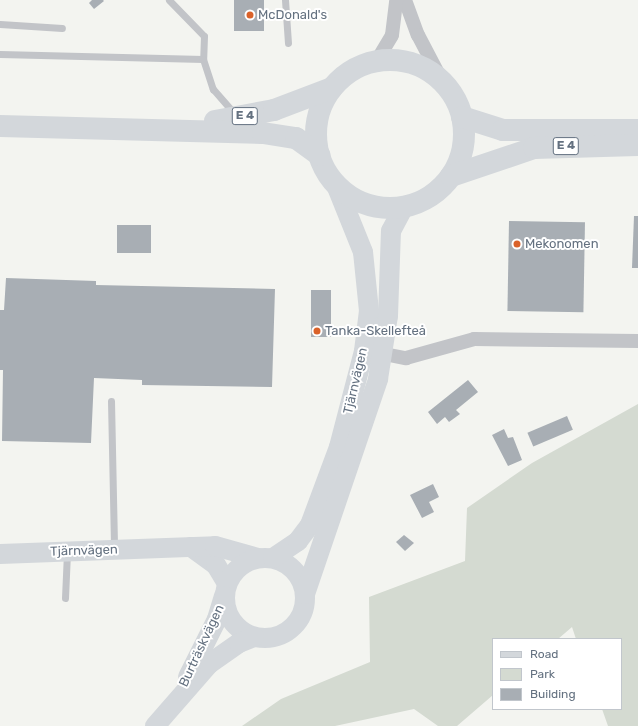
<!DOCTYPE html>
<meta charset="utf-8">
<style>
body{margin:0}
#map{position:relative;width:638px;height:726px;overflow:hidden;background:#f3f4f0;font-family:Rubik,sans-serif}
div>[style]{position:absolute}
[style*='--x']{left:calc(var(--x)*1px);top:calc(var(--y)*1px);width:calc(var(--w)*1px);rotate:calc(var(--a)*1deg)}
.green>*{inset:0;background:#d4dad1}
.building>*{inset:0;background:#a8aeb4;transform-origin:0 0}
.lane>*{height:7px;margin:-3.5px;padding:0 3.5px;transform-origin:3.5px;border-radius:3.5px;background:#c2c4c8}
.street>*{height:14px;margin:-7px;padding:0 7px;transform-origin:7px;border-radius:7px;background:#c2c4c8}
.secondary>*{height:20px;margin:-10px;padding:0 10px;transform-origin:10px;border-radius:10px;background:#d3d7db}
.secondary>.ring{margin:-10px;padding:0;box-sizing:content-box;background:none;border:20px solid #d3d7db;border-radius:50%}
.highway>*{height:22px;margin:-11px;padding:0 11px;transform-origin:11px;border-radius:11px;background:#d3d7db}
.highway>.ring{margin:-11px;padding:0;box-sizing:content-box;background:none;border:22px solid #d3d7db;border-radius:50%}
.dots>*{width:11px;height:11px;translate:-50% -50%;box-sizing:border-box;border:2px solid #fff;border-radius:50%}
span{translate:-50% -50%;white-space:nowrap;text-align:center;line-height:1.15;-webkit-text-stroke:4px #fff;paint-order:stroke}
.shield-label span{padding:1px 3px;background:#fff;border:1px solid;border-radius:3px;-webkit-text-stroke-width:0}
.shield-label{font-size:12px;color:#647180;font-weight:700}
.poi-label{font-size:13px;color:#647180}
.left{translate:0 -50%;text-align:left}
.street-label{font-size:13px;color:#647180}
.legend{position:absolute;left:492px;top:638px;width:130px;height:72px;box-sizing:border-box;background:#fff;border:1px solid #c1c6cc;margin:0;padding:5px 7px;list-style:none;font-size:12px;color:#647180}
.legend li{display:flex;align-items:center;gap:8px;height:20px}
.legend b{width:20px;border:1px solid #c1c6cc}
</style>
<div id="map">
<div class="green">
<div style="clip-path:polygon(638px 404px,638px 726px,608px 726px,602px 709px,621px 709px,621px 639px,576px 639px,572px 627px,558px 639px,493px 639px,493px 695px,457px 726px,438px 726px,414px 709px,335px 726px,242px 726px,281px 699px,370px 662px,369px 597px,465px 561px,467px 508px,532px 463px)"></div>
</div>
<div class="building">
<div style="clip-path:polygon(92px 0,103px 0,104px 1px,94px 9px,89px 3px)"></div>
<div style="left:234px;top:0;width:30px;height:31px"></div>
<div style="clip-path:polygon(634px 216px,638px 216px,638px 268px,632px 268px)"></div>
<div style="left:509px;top:221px;width:76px;height:90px;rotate:1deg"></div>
<div style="left:117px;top:225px;width:34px;height:28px"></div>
<div style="clip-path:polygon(6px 278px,96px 281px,96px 285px,275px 289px,272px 387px,142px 385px,142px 380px,94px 378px,91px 443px,2px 441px,3px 370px,0 370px,0 310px,4px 310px)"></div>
<div style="left:311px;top:290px;width:20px;height:47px"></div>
<div style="clip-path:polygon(468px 380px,478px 392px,456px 410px,460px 414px,449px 422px,445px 417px,437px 424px,428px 412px)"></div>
<div style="left:567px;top:416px;width:15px;height:43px;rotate:67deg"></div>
<div style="clip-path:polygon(504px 429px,508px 438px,513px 437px,522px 460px,508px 466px,492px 435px)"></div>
<div style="clip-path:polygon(433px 484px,439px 497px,429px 502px,434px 512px,422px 518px,410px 495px)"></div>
<div style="clip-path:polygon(404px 535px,414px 543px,405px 551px,396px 542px)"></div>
</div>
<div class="lane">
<div style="--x:169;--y:0;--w:50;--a:45.8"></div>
<div style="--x:204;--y:36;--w:23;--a:92"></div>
<div style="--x:285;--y:0;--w:43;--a:86"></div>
<div style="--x:0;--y:24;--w:62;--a:3.7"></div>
<div style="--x:0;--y:54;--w:203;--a:1.4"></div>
<div style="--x:203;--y:59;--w:32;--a:72"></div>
<div style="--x:213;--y:89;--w:32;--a:49"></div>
<div style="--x:111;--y:401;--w:147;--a:88.8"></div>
<div style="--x:65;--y:598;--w:46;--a:-87.5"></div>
</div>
<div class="street">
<div style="--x:405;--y:0;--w:37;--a:70"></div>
<div style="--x:418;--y:35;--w:52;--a:62.4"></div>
<div style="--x:376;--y:62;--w:31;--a:-59"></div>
<div style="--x:392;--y:35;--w:35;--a:-83"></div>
<div style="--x:374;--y:352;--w:33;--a:11"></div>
<div style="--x:406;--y:358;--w:71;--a:-15.6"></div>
<div style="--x:474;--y:339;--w:164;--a:0.7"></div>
</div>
<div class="secondary">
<div style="--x:191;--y:547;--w:31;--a:36"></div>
<div style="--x:216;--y:565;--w:21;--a:59"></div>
<div style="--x:0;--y:554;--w:215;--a:-2.1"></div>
<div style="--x:215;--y:546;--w:45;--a:15.6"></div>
<div class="ring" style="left:225px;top:558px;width:60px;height:60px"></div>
<div style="--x:273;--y:558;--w:30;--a:-34"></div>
<div style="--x:298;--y:541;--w:20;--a:-53"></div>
<div style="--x:310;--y:525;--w:83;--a:-69.6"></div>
<div style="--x:339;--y:447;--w:99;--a:-75.4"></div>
<div style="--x:364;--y:351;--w:40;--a:-82.9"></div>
<div style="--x:369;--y:311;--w:59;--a:-95.8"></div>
<div style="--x:363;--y:252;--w:72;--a:-111.9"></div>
<div style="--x:305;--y:594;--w:227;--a:-71.2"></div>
<div style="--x:378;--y:379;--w:64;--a:-81"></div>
<div style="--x:388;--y:316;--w:85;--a:-88"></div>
<div style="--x:391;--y:231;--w:27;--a:-62"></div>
<div style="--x:188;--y:677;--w:65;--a:-63.4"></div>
<div style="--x:217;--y:619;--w:24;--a:-73"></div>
<div style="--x:155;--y:726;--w:82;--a:-48.9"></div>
<div style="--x:209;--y:664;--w:37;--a:-35"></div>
<div style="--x:239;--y:643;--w:16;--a:-22"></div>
</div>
<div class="highway">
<div class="ring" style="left:316px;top:60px;width:126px;height:126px"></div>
<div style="--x:462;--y:117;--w:43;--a:17.6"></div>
<div style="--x:503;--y:130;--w:134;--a:0"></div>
<div style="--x:215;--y:121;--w:60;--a:-10.6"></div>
<div style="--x:274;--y:110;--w:62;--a:-20.8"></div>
<div style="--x:0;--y:126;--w:263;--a:1.5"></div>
<div style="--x:263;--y:133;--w:33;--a:9"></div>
<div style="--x:296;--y:138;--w:29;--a:36"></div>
<div style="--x:451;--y:176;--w:88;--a:-18.6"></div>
<div style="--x:534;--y:148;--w:104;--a:-1.7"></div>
</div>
<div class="dots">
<div style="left:250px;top:15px;background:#da622a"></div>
<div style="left:517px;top:244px;background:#da622a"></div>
<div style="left:317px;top:331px;background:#da622a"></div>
</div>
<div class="shield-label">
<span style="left:245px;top:116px">E 4</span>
<span style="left:566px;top:146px">E 4</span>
</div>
<div class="poi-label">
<span class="left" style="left:258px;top:15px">McDonald's</span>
<span class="left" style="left:525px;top:244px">Mekonomen</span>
<span class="left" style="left:325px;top:331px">Tanka-Skellefteå</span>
</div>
<div class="street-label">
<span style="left:356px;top:381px;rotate:-77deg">Tjärnvägen</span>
<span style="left:84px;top:551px;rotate:-2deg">Tjärnvägen</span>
<span style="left:202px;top:646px;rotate:-65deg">Burträskvägen</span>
</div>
<ul class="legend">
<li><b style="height:5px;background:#d3d7db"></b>Road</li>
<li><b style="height:11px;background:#d4dad1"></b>Park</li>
<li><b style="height:11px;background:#a8aeb4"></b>Building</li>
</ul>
</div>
